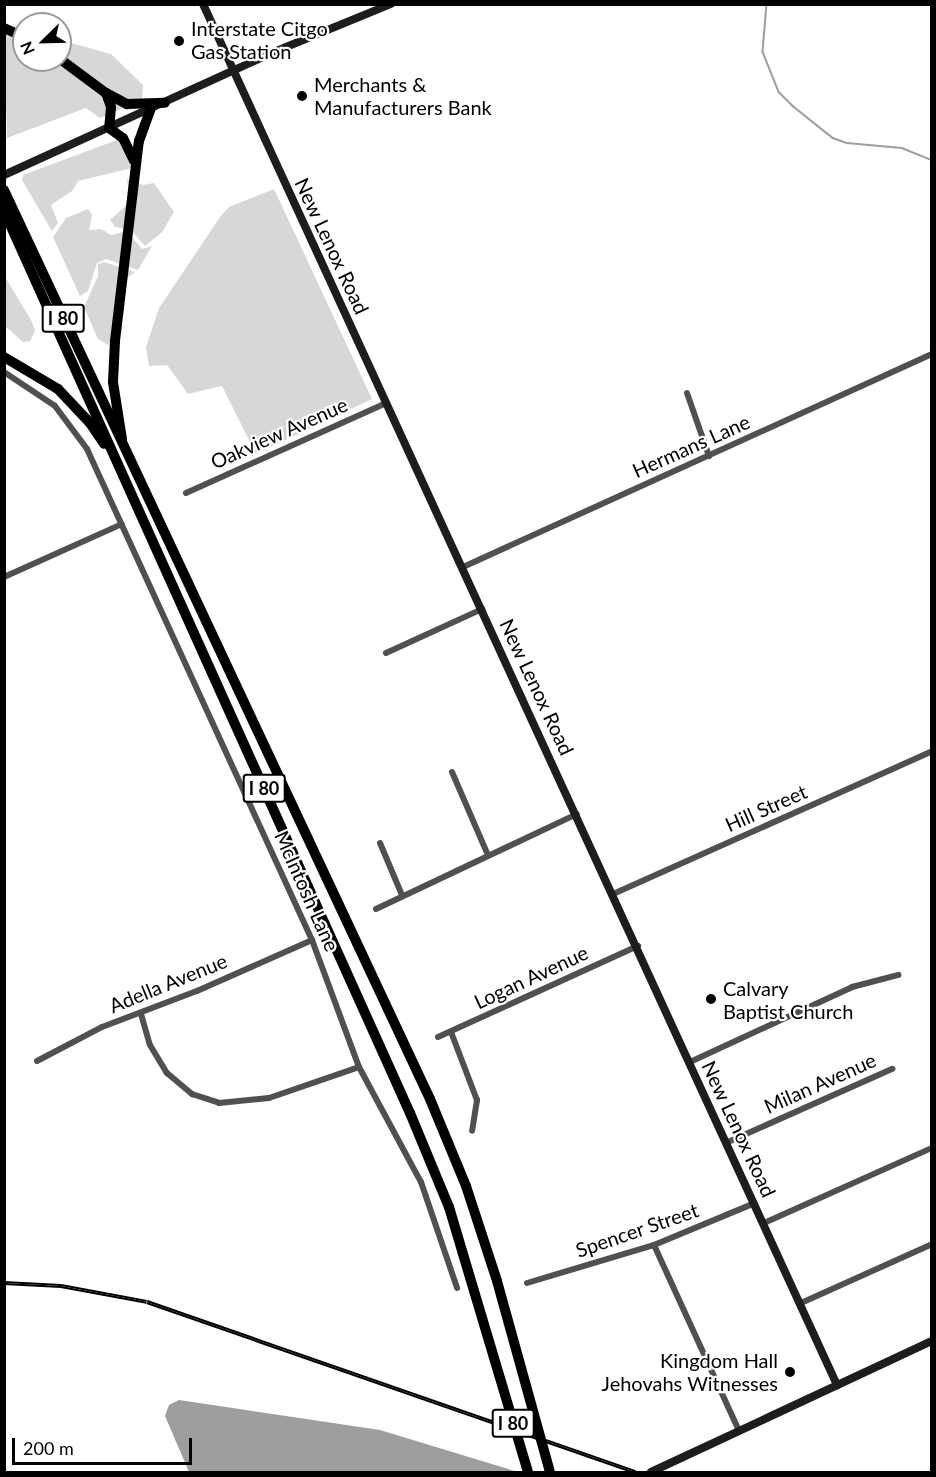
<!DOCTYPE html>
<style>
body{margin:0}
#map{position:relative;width:936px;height:1477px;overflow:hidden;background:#fff;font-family:Lato,sans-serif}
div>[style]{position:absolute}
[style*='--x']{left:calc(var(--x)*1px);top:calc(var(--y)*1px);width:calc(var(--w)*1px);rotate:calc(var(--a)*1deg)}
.green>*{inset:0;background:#d7d7d7}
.water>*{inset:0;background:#9e9e9e}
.stream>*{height:1.5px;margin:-0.75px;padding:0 0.75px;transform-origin:0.75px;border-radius:0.75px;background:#9e9e9e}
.street>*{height:6px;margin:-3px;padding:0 3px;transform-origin:3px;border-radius:3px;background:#505050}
.secondary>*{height:8px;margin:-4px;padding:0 4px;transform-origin:4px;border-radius:4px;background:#1d1d1d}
.highway>*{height:10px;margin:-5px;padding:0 5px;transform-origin:5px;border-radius:5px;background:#000}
.rail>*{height:4px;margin-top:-2px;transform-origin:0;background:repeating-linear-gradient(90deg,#fff 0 4.5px,#000 0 9px);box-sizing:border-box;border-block:2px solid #000}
.dots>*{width:16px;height:16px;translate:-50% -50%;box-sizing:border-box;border:3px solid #fff;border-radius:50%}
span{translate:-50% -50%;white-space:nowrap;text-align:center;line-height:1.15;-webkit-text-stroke:4.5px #fff;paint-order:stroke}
.shield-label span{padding:2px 4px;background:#fff;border:2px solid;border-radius:4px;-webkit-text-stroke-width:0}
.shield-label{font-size:18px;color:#000;font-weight:700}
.poi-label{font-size:20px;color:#000}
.left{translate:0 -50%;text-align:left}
.right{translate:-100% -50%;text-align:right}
.street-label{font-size:20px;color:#000}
.frame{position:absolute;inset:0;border:6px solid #000;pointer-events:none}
.north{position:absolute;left:12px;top:12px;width:60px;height:60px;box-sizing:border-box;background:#fff;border:2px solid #999;border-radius:50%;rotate:247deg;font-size:16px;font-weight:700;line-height:24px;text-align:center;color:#000}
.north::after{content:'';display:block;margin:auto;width:21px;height:27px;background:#000;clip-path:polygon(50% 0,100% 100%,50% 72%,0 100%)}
.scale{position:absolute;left:12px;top:1438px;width:180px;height:27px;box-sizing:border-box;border:3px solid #000;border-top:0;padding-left:8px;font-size:18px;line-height:21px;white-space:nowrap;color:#000;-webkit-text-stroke:4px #fff;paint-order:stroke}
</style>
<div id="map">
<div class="green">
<div style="clip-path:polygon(4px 26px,24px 32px,24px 60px,60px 60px,60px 40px,111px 54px,143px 85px,142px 100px,100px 118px,86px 108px,7px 138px)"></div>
<div style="clip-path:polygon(117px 140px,124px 146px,132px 168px,78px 181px,72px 191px,51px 205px,58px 223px,52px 231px,22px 180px,23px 175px)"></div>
<div style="clip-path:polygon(127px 179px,143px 185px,154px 183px,174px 212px,162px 232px,145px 246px,131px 230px,115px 227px,110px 220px,130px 202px)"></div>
<div style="clip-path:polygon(274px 189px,372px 399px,256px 454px,222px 386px,188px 394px,167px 365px,149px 366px,146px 347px,159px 308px,220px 217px,229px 207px)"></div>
<div style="clip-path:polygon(88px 209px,92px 215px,89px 230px,101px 229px,111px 235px,127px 231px,142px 249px,152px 246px,138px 270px,106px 259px,97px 263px,88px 291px,80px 296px,53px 237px,66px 218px)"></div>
<div style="clip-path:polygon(104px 262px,135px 272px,119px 284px,114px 339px,108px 345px,98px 339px,84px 307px,98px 276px,98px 264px)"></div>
<div style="clip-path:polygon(4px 275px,32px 322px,35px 331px,30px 341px,23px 342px,5px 326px)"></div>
</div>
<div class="water">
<div style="clip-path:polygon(179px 1400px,380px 1430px,518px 1472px,189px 1472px,165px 1416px,169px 1405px)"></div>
</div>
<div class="stream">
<div style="--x:767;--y:4;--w:48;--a:94.8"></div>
<div style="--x:763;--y:52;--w:43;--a:68.2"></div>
<div style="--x:779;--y:92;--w:20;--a:45"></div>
<div style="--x:793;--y:106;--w:51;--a:38.7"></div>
<div style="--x:833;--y:138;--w:15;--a:20"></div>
<div style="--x:847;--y:143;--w:55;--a:5.2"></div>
<div style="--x:902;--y:148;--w:32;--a:22"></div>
</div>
<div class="street">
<div style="--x:4;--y:372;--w:61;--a:33.7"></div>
<div style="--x:55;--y:406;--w:54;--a:53.3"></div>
<div style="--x:87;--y:449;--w:540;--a:65.38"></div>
<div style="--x:312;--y:940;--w:135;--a:69.7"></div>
<div style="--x:359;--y:1067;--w:131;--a:61.7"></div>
<div style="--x:421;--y:1182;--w:112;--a:71.2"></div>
<div style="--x:687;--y:393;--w:67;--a:70.8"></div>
<div style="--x:186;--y:493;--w:219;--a:-24.2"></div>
<div style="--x:463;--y:567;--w:515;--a:-24.43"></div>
<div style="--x:4;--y:577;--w:129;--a:-24.2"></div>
<div style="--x:386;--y:653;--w:106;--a:-24.6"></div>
<div style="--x:452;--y:772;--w:90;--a:66.6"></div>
<div style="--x:380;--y:843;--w:56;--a:67.1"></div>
<div style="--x:613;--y:894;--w:350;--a:-24.1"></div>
<div style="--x:376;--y:909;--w:222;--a:-25.3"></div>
<div style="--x:141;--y:1014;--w:32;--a:74"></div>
<div style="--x:150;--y:1045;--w:33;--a:59"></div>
<div style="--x:167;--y:1073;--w:33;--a:40"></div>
<div style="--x:192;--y:1094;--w:28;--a:18"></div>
<div style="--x:219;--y:1103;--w:50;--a:-5.7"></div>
<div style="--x:269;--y:1098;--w:95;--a:-19"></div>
<div style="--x:451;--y:1032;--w:73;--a:69.1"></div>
<div style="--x:477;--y:1100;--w:31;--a:99"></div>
<div style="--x:438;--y:1037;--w:220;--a:-24.5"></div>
<div style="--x:37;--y:1061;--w:73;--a:-27.6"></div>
<div style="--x:102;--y:1027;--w:102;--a:-20.8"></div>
<div style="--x:197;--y:991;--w:126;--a:-23.9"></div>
<div style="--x:690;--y:1062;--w:179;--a:-24.8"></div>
<div style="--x:852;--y:987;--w:48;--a:-14.6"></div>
<div style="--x:728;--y:1142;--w:180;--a:-24"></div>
<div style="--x:764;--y:1223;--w:184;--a:-24.1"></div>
<div style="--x:654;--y:1245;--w:205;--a:65.4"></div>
<div style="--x:527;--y:1283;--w:133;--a:-16.7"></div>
<div style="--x:654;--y:1245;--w:109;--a:-22.6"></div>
<div style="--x:801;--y:1303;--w:144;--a:-24.2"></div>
</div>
<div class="secondary">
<div style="--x:203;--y:4;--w:1520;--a:65.34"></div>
<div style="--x:4;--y:175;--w:291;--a:-24.5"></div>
<div style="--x:269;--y:54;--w:132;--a:-22.3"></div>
<div style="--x:651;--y:1472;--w:310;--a:-25"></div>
</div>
<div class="highway">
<div style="--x:4;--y:28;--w:22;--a:24"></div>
<div style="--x:60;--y:59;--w:57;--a:36.5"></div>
<div style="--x:106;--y:93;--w:15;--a:70"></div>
<div style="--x:111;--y:107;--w:21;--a:95"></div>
<div style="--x:109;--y:128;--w:17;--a:36"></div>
<div style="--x:123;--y:138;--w:25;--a:64"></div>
<div style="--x:106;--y:93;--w:24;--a:28"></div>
<div style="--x:127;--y:104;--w:38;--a:-2"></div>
<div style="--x:4;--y:190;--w:1004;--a:64.89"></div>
<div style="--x:430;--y:1099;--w:94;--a:67.5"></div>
<div style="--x:466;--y:1186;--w:100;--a:71.9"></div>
<div style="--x:497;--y:1281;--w:198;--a:74.5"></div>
<div style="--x:4;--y:211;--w:989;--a:65.77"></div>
<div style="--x:410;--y:1113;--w:102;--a:67.5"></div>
<div style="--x:449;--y:1207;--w:277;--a:73.4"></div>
<div style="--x:4;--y:357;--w:63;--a:30.7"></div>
<div style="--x:58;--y:389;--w:47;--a:46.7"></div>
<div style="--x:90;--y:423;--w:25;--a:56"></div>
<div style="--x:122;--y:439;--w:58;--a:-99"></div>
<div style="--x:113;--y:382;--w:41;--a:-87.2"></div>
<div style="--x:115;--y:341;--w:201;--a:-83.2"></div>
<div style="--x:139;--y:141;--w:33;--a:-70"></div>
</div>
<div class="rail">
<div style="--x:4;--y:1283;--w:57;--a:3"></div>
<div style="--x:61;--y:1286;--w:87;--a:10.5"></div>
<div style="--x:147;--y:1302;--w:517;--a:19.21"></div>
</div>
<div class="dots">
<div style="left:179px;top:41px;background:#000"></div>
<div style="left:302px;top:96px;background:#000"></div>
<div style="left:711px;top:999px;background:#000"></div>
<div style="left:790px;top:1372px;background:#000"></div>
</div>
<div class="shield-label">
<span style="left:63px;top:318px">I 80</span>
<span style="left:264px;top:788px">I 80</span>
<span style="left:513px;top:1423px">I 80</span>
</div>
<div class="poi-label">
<span class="left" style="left:191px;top:40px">Interstate Citgo<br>Gas Station</span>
<span class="left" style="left:314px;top:96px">Merchants &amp;<br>Manufacturers Bank</span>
<span class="left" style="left:723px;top:1000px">Calvary<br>Baptist Church</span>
<span class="right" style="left:778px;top:1372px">Kingdom Hall<br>Jehovahs Witnesses</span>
</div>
<div class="street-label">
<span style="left:332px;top:246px;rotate:65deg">New Lenox Road</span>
<span style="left:279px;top:433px;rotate:-24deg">Oakview Avenue</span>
<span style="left:691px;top:446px;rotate:-24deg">Hermans Lane</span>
<span style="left:537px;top:687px;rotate:65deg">New Lenox Road</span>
<span style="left:766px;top:808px;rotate:-24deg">Hill Street</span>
<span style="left:307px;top:891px;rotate:66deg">McIntosh Lane</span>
<span style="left:531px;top:977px;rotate:-25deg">Logan Avenue</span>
<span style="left:168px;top:983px;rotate:-22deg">Adella Avenue</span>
<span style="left:820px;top:1083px;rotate:-24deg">Milan Avenue</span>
<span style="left:739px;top:1129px;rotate:65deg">New Lenox Road</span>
<span style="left:637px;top:1230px;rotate:-19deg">Spencer Street</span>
</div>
<div class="frame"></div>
<div class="north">N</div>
<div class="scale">200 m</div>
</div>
